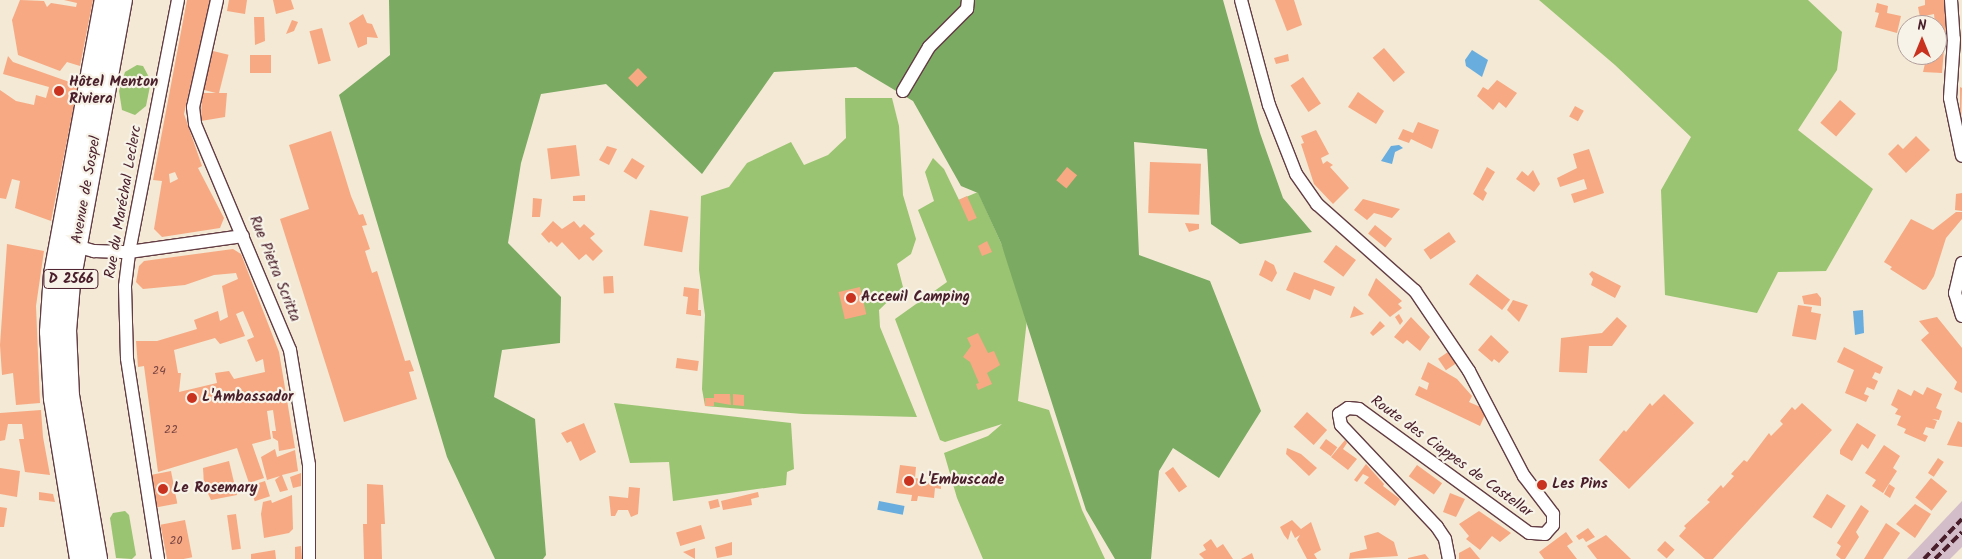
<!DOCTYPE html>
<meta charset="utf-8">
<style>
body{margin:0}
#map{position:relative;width:1962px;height:559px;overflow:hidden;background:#f3e9d4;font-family:Kalam,sans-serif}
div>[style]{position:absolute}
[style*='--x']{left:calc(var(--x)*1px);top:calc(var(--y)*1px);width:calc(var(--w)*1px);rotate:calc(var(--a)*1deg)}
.industrial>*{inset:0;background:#d2bdc8}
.green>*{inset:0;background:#9ac471}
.forest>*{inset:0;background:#7baa63}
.water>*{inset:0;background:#69acde;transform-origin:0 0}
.building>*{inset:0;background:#f7a983;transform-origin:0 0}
.roads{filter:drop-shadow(1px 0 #633d44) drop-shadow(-1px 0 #633d44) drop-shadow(0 1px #633d44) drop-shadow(0 -1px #633d44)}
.minor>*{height:12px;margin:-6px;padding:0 6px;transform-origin:6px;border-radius:6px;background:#fff}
.primary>*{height:20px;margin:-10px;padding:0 10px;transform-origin:10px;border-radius:10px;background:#fff}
.rail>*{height:4px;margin-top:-2px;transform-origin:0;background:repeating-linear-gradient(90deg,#4a1f2b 0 8px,transparent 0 12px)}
.dots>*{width:14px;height:14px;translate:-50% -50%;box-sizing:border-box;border:2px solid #f7f3e8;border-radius:50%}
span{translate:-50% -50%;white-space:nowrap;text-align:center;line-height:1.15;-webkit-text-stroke:4.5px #f7f3e8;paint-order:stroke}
.number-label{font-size:12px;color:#754241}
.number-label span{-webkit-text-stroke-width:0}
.shield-label span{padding:1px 4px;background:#f7f3e8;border:1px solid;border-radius:4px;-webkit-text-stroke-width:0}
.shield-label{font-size:14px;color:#4a1f2b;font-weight:700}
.poi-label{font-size:15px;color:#4a1f2b;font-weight:700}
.left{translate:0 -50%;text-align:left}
.street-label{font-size:15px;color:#4a1f2b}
.north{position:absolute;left:1897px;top:15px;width:50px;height:50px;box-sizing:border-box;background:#f7f3e8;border:1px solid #b29e9c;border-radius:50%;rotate:0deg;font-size:14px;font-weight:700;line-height:20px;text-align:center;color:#4a1f2b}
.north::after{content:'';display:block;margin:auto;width:18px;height:22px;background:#c8321e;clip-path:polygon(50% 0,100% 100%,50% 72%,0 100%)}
</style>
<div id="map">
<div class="industrial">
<div style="clip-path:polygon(1962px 501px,1962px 547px,1950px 559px,1907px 559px)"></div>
</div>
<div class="green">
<div style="clip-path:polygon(1539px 0,1808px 0,1842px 32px,1837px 70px,1798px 130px,1873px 189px,1826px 271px,1778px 272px,1757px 313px,1665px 295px,1661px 190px,1691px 137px,1615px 65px)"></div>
<div style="clip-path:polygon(137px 65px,143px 66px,151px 81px,146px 106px,135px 115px,122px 110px,119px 91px,125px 72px)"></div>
<div style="clip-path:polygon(845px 98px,892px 98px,899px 126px,903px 195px,916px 239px,911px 254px,897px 264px,903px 287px,879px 310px,880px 327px,917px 417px,803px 414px,705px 406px,702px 389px,705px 315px,699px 270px,701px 196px,729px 187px,747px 163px,791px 142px,804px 165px,828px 155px,846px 138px)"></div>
<div style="clip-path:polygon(933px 158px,944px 169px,959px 200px,978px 192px,1001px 243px,1021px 293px,1027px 319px,1018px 401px,1049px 410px,1082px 510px,1105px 559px,983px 559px,957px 498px,944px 453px,988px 436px,1002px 424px,945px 442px,940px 440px,895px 319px,947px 282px,918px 210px,934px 201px,925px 172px)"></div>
<div style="clip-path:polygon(614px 403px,791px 423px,794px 469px,787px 472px,786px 485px,673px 501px,669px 462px,630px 463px)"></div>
<div style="clip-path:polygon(125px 511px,129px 515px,136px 555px,132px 559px,116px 558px,110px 518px,113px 513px)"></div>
</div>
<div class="forest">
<div style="clip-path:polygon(389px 0,1223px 0,1260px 133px,1283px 198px,1312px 232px,1240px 244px,1211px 224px,1207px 149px,1134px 142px,1139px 255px,1210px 281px,1261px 411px,1219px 478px,1173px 448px,1159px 471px,1151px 559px,1115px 559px,1086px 510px,1001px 243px,978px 193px,961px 186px,913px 101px,856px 67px,774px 72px,702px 174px,606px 84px,541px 94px,521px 163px,508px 243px,561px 297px,560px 343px,502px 350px,494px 397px,535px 419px,546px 555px,543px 559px,495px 559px,447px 457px,339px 95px,390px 55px)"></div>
</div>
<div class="water">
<div style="clip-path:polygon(1472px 50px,1488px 60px,1482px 77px,1466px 66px,1465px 60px)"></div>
<div style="clip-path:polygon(1399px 145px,1403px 148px,1395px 152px,1392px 164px,1381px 161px,1391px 146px)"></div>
<div style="clip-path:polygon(1863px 310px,1864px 333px,1855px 335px,1853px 311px)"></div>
<div style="left:879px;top:501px;width:26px;height:9px;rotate:11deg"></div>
</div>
<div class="building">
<div style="clip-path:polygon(20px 0,44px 1px,47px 7px,51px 3px,76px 7px,77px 3px,64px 0,93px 0,80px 66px,67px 62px,60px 71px,18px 55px,12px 20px)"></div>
<div style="clip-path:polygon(evenodd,187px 0,210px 0,184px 114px,202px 166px,198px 168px,224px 218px,220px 228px,162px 237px,154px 229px,162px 181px,153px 180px,187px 0,175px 172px,178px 179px,170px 183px,169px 174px,175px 172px)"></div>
<div style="clip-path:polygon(229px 0,247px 0,245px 14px,227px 11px)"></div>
<div style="clip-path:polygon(273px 0,291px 0,294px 9px,276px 14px)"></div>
<div style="clip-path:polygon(1275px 0,1294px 0,1302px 25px,1287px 31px)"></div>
<div style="clip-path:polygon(1925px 0,1945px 0,1950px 43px,1937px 42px,1934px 14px,1920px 17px,1918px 7px,1925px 5px)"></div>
<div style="clip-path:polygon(1877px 3px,1888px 6px,1887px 13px,1901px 16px,1897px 33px,1875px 27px,1879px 13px,1875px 12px)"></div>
<div style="clip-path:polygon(363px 14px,367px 23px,372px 24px,378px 38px,367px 37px,367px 44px,358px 48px,349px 23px)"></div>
<div style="clip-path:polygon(254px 17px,264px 17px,265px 41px,255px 45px)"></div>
<div style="clip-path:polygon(292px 20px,298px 22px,294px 31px,286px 34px)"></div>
<div style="left:322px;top:28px;width:34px;height:13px;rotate:75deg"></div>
<div style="left:1384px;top:48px;width:32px;height:15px;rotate:49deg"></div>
<div style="clip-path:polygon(1937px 48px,1944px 49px,1942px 73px,1923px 72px,1927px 55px,1937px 55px)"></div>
<div style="left:213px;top:51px;width:16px;height:40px;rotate:14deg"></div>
<div style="clip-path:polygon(1288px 54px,1289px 61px,1276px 64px,1274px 58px)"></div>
<div style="left:250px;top:55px;width:21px;height:18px"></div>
<div style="clip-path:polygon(8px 56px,13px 62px,78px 85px,51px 221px,15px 208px,20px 181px,12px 179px,6px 199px,0 198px,0 90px,16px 101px,34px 105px,36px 95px,46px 98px,49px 87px,3px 74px)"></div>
<div style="left:638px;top:68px;width:13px;height:14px;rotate:45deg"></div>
<div style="left:1303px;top:77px;width:32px;height:15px;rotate:56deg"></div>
<div style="clip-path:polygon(1497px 80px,1517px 93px,1506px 108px,1499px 102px,1493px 110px,1477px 96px,1483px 87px,1488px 90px)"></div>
<div style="clip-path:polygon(1960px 87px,1962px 88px,1961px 124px,1960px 118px)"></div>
<div style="clip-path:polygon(1358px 92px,1384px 111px,1376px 124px,1348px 107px)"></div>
<div style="clip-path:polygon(202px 93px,227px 93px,225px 117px,201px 121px)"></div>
<div style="left:1840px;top:100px;width:21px;height:30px;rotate:41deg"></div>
<div style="left:1575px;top:106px;width:10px;height:12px;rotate:29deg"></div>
<div style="clip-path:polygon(1418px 122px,1439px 130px,1432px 149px,1411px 139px,1409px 143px,1398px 139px,1403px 129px,1413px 133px)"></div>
<div style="clip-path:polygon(1316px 130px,1329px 154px,1321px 158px,1323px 164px,1327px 161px,1333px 165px,1330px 167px,1349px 188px,1333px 204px,1314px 184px,1301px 144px,1304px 143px,1301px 136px)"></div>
<div style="clip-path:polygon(331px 131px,351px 196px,359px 215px,363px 214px,367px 225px,362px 226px,370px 249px,365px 251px,372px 273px,377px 271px,405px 361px,410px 360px,414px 371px,409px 372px,417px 399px,344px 422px,280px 219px,309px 209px,289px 145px)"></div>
<div style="clip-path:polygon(1916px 136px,1930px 150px,1906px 173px,1888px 154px,1898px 144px,1903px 149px)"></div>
<div style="left:576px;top:145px;width:31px;height:29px;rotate:83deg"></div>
<div style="clip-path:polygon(607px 146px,617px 149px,609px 165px,599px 160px)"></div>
<div style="clip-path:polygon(1589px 149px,1604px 193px,1574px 203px,1571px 194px,1587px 189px,1584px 179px,1560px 187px,1557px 178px,1577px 168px,1573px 154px)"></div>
<div style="left:632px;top:158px;width:15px;height:16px;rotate:32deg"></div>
<div style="left:1150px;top:162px;width:51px;height:51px;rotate:2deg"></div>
<div style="left:1067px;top:167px;width:13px;height:17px;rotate:39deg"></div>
<div style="clip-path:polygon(1487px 167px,1495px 172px,1484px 190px,1487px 193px,1483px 201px,1473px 194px)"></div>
<div style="clip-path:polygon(1533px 170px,1540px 184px,1534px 192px,1516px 179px,1522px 171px,1528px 176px)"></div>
<div style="clip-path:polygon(1962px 193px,1962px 211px,1955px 210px,1956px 194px)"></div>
<div style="clip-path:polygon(585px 195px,585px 201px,573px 201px,573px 196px)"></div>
<div style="left:967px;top:196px;width:24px;height:9px;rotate:66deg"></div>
<div style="clip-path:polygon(533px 198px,542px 199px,540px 217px,532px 217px)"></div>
<div style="clip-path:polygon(1363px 199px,1400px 209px,1392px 218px,1374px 213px,1367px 220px,1354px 210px)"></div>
<div style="left:650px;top:210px;width:39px;height:36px;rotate:10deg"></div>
<div style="clip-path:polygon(1956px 212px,1962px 212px,1962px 219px,1946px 238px,1934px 276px,1926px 289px,1923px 290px,1890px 269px,1892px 267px,1884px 262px,1911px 219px,1933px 230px)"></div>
<div style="clip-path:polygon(553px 221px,562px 229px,574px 221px,580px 228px,584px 224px,595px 234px,590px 238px,603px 251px,593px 261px,586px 254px,579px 260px,562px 242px,557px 247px,551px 241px,549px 243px,541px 234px)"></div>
<div style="clip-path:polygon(1185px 223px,1199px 224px,1199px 229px,1189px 232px)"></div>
<div style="left:1375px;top:225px;width:22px;height:11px;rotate:39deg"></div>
<div style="left:1449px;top:232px;width:12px;height:31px;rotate:55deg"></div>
<div style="clip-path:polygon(987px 241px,992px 252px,982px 256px,978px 246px)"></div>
<div style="clip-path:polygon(7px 244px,44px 251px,36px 306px,40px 403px,16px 405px,13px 373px,2px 375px,0 345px)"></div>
<div style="left:1336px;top:245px;width:25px;height:21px;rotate:37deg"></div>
<div style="clip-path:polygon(evenodd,233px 249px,241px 254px,279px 352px,295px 448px,279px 451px,278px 441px,273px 438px,272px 431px,276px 431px,273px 410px,267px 411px,271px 439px,252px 444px,264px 478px,249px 483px,237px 448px,158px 472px,144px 366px,138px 367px,136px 341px,157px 341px,197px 329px,194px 320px,218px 311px,220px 321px,228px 317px,222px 286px,238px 279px,236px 273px,214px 275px,185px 285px,143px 289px,136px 282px,139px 266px,144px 261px,233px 249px,243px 311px,254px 337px,247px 340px,256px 362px,263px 359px,265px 372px,234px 379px,229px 371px,215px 373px,217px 383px,179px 392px,181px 373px,178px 373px,174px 350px,215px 338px,220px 344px,245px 336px,236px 314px,243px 311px)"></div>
<div style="clip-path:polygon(1265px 260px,1274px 265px,1277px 273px,1272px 282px,1259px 275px)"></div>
<div style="clip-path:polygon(1592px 271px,1621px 286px,1615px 298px,1591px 285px,1593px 279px,1589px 274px)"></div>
<div style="clip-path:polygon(1294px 272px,1335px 287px,1331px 296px,1314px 289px,1310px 300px,1286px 290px)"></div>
<div style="left:1477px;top:274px;width:42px;height:13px;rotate:38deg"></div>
<div style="left:613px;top:276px;width:17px;height:10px;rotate:87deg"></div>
<div style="clip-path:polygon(1376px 278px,1402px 301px,1398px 304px,1402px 308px,1390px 317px,1368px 295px)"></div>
<div style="clip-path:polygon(684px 287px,699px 289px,698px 310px,701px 310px,701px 316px,686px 314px,688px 297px,683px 296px)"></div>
<div style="left:860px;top:287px;width:28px;height:22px;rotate:77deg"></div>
<div style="clip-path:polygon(1817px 293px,1821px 298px,1821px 306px,1804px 304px,1802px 296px)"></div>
<div style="clip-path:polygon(1513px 300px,1528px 305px,1519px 322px,1507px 310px)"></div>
<div style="clip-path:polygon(1798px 305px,1812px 307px,1811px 312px,1821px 314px,1816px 340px,1792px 336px)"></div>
<div style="clip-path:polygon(1354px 306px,1364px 314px,1350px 318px)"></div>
<div style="clip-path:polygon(1399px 314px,1403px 321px,1400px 325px,1395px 317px)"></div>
<div style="clip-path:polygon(1411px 317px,1430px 337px,1420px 351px,1407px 340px,1403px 344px,1394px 337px)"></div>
<div style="clip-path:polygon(1617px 317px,1627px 326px,1612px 346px,1589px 346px,1587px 373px,1559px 372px,1561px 338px,1602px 333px)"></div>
<div style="clip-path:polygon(1937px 317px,1962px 348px,1962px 393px,1954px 389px,1957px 382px,1921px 340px,1929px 333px,1919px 321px)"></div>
<div style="clip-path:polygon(1380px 321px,1385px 326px,1373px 336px,1370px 333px)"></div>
<div style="clip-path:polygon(978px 333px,988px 353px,994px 351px,1000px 365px,987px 373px,992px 384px,978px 390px,976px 384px,979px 383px,970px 362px,963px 357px,971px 346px,967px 338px)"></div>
<div style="clip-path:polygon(1491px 335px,1509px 352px,1499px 363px,1494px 359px,1492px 362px,1478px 350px)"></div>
<div style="clip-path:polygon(1844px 347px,1883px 367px,1880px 374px,1875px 372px,1872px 378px,1878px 381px,1874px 390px,1867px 387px,1864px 394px,1869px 396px,1866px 402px,1845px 393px,1854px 370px,1837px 362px)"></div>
<div style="left:1448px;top:352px;width:14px;height:12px;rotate:56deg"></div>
<div style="left:677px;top:358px;width:22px;height:10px;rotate:8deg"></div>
<div style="clip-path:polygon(1428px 362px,1457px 379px,1472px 396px,1469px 402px,1487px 410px,1480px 426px,1415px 395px,1419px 386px,1427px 390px,1429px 383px,1421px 379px)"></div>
<div style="clip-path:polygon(1927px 387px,1942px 394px,1936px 408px,1942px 411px,1939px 420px,1932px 419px,1937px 421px,1934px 429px,1926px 427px,1923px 434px,1928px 436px,1925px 442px,1904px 433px,1906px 429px,1897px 425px,1901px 416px,1895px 414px,1898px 409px,1891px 405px,1898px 389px,1911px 396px,1914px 390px,1923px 395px)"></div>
<div style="clip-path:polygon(714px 394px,730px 394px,731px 405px,714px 402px,714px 406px,705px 406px,705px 398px,714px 398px)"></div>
<div style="clip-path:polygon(733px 394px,744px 395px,744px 406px,733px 405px)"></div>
<div style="clip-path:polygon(1664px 394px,1694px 423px,1629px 489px,1599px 460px,1624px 430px,1626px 432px,1650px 403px,1652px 406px)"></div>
<div style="clip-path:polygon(1802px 403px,1832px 430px,1713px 559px,1705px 559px,1679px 536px,1686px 528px,1684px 526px,1710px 502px,1707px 500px,1721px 485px,1723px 488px,1734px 476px,1731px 474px,1744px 460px,1747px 462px,1769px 433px,1771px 436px,1783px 424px,1780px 421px,1792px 407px,1795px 410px)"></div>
<div style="clip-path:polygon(41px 410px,43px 437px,50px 475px,25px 472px,19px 439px,24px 439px,22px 424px,8px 424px,5px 440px,0 441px,0 413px)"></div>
<div style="left:1307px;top:412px;width:27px;height:20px;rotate:42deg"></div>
<div style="clip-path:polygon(1958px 421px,1962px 423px,1962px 447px,1947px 445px)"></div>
<div style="clip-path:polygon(584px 423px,596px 452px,580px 461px,571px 441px,567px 443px,561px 433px)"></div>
<div style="clip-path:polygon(1857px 423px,1876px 435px,1868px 449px,1862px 444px,1852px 461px,1840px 454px,1840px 450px)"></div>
<div style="left:1326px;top:439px;width:14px;height:11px;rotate:36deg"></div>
<div style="clip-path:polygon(1345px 440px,1347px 443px,1343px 449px,1357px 459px,1348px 470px,1331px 457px)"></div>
<div style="clip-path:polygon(1884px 445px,1900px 456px,1893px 468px,1897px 471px,1883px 493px,1872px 486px,1876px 480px,1865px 473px)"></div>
<div style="clip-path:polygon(1287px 448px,1301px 454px,1317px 468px,1309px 476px,1286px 454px)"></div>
<div style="clip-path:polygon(275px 449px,277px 457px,295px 450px,298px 471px,282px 475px,288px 490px,280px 492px,275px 480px,280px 476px,267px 480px,261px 457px)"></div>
<div style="left:1938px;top:458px;width:7px;height:18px;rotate:34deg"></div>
<div style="clip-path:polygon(229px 461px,237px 495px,211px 500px,204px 485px,203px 468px)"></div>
<div style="clip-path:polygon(1366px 464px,1384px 484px,1383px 486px,1400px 499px,1395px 506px,1364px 483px,1369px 477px,1363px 474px,1357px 482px,1354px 480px)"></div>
<div style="clip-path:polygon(900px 465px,916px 467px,915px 478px,921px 479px,921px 482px,941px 484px,941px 489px,935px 488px,934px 498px,918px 496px,917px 501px,911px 501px,912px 495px,896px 493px)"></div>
<div style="left:1417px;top:465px;width:31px;height:14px;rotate:36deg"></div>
<div style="left:1173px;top:467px;width:24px;height:10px;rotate:54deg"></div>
<div style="clip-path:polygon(0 468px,20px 471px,17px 497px,0 494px)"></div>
<div style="left:171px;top:471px;width:33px;height:22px;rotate:79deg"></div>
<div style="clip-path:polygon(301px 473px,301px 486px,293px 488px,290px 477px)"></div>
<div style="left:1931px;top:478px;width:21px;height:25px;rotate:39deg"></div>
<div style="left:265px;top:481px;width:16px;height:16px;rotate:72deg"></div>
<div style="clip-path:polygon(367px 484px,383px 485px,385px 524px,381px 524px,382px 559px,364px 559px,363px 524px,367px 524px)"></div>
<div style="clip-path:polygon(1889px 484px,1895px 488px,1890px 498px,1884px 494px)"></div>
<div style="clip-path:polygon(629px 487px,640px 488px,638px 514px,631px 517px,628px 510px,618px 510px,615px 516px,611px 516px,609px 496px,628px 498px)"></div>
<div style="clip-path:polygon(39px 492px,53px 494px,55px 502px,39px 500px)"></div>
<div style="clip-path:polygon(758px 492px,759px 497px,751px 499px,752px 505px,723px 510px,721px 501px)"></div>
<div style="clip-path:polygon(1450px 493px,1465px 499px,1456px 517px,1443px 512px)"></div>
<div style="left:1827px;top:494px;width:22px;height:27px;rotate:32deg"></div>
<div style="clip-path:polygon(292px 495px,293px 529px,289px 533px,264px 538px,261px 514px,263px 502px,271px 500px,272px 503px)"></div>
<div style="left:718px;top:499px;width:8px;height:10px;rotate:76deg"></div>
<div style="clip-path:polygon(1915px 504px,1931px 514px,1915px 538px,1896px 524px)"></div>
<div style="clip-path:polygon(1861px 505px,1869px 511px,1856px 532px,1859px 537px,1845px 559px,1841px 559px,1836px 555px,1841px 546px,1837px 543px)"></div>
<div style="clip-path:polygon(0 507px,7px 508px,4px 527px,0 527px)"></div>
<div style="clip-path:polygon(1479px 511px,1511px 533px,1500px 542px,1492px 536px,1480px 550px,1466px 539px,1469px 536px,1459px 524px)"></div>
<div style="left:236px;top:514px;width:35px;height:9px;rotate:82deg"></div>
<div style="left:185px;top:520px;width:38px;height:25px;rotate:79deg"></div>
<div style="clip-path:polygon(1292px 520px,1301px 529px,1311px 522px,1321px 550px,1314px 554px,1317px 559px,1307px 559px,1297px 540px,1300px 535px,1295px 538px,1291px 530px,1288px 540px,1284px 535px,1280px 527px)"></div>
<div style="clip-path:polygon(1886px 523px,1900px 533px,1883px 559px,1864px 559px)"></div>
<div style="left:701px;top:525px;width:14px;height:26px;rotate:73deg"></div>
<div style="clip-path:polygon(1588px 528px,1595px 537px,1586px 542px,1583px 538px,1579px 540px,1576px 536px)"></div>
<div style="clip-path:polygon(1378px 532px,1394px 542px,1398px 556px,1349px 559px,1350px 553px,1367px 549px,1364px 536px)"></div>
<div style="clip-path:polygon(1566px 532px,1573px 542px,1567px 546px,1577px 559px,1544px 559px,1539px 552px)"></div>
<div style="clip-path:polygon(1606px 535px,1631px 559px,1597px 559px,1587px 546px)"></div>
<div style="clip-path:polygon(1211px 539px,1217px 548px,1223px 544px,1233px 559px,1204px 559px,1199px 554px,1206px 550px,1203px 545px)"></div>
<div style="left:1665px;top:541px;width:13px;height:12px;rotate:42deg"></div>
<div style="clip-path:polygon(732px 542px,732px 555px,717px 558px,715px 547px)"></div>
<div style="clip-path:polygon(301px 546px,302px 559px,295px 559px,295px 547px)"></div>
<div style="clip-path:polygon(1470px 547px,1480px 559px,1459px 559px,1459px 553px)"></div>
<div style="clip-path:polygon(695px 548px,695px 559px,683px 552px)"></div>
<div style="clip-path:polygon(275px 550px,276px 559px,251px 559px,251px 554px)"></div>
<div style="clip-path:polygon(1252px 553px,1254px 559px,1241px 559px)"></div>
<div style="clip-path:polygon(1425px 554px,1429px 559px,1408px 559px,1408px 558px)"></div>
</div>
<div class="roads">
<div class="minor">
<div style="--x:217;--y:0;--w:110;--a:102.6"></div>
<div style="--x:193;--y:107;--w:17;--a:83"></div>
<div style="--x:195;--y:124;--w:245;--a:67.2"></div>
<div style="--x:290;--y:350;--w:117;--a:80.6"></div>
<div style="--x:309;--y:465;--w:94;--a:90"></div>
<div style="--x:1241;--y:0;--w:109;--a:75.1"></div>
<div style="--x:1269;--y:105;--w:74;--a:68.6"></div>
<div style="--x:1296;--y:174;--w:37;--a:55"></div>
<div style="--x:1317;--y:204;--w:131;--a:41.6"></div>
<div style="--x:1415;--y:291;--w:97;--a:56"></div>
<div style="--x:1469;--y:371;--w:119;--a:62.4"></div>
<div style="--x:1524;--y:476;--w:48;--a:52.7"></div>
<div style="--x:1553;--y:514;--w:11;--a:90"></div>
<div style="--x:1553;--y:525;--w:12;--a:132"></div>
<div style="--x:1545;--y:534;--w:16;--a:-176"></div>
<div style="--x:1529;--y:533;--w:210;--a:-143.9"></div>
<div style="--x:1359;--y:409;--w:11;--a:-175"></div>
<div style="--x:1348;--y:408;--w:11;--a:146"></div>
<div style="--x:1339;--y:414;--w:11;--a:80"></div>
<div style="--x:1341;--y:425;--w:140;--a:46.7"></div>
<div style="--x:1437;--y:527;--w:14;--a:56"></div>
<div style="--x:1445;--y:539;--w:20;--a:79"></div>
<div style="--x:1951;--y:0;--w:39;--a:86"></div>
<div style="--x:1954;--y:39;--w:59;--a:93.9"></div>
<div style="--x:1950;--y:98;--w:59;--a:78.3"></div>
<div style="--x:903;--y:91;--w:51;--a:-59.4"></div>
<div style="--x:929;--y:47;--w:54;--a:-45"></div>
<div style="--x:967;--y:9;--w:9;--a:-84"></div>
<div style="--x:76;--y:246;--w:19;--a:16"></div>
<div style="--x:94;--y:251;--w:35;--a:2"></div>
<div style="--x:129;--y:252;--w:115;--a:-8"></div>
<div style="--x:1962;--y:263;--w:31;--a:103"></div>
<div style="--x:1955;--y:293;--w:24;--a:73"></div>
<div style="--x:158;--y:559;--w:203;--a:-98.8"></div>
<div style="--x:127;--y:358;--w:72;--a:-91.6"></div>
<div style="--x:125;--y:286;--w:34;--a:-83"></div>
<div style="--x:129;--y:252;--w:257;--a:-79"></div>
</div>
<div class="primary">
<div style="--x:80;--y:559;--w:162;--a:-99.2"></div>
<div style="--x:54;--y:399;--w:67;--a:-93.4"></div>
<div style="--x:50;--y:332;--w:58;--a:-86.1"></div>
<div style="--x:54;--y:274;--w:279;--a:-79.5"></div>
<div style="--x:97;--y:559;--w:165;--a:-99.7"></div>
<div style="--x:69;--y:396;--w:65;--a:-92.6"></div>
<div style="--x:66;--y:331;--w:48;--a:-85.2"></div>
<div style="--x:70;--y:283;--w:288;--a:-79.6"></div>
</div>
</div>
<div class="rail">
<div style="--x:1924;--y:559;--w:55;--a:-46.5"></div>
<div style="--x:1935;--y:559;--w:38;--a:-45"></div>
</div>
<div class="dots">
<div style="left:59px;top:91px;background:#c8321e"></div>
<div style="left:851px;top:298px;background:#c8321e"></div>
<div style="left:192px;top:398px;background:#c8321e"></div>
<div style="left:909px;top:481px;background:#c8321e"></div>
<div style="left:1542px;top:485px;background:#c8321e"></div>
<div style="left:163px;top:489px;background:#c8321e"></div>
</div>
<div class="number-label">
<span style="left:159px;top:371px">24</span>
<span style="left:171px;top:430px">22</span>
<span style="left:176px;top:541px">20</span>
</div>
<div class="shield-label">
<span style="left:71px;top:279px">D 2566</span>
</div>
<div class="poi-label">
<span class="left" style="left:69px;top:91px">Hôtel Menton<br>Riviera</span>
<span class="left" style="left:861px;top:298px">Acceuil Camping</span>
<span class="left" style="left:202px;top:398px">L'Ambassador</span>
<span class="left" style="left:919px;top:481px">L'Embuscade</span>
<span class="left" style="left:1552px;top:485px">Les Pins</span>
<span class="left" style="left:173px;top:489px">Le Rosemary</span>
</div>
<div class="street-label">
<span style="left:87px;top:190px;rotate:-80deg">Avenue de Sospel</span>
<span style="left:124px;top:202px;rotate:-80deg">Rue du Maréchal Leclerc</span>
<span style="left:274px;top:269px;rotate:68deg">Rue Pietra Scritta</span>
<span style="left:1451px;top:457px;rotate:36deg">Route des Ciappes de Castellar</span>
</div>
<div class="north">N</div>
</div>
